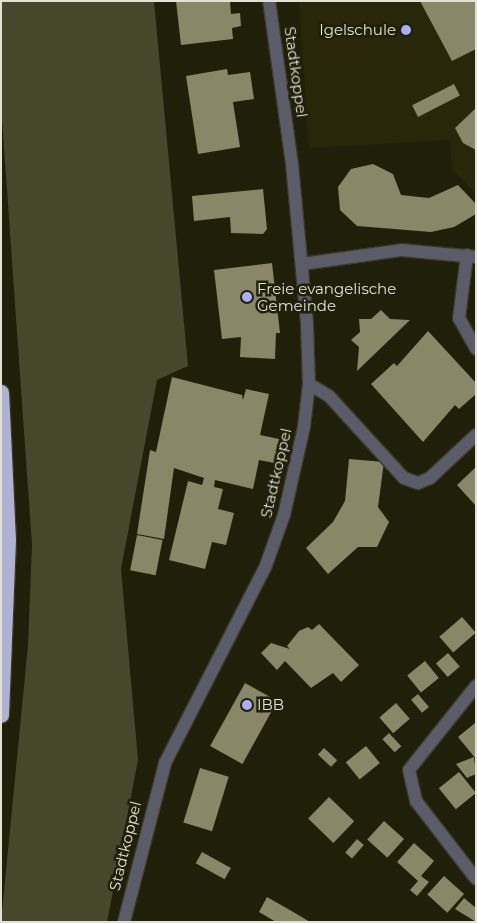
<!DOCTYPE html>
<style>
body{margin:0}
#map{position:relative;width:477px;height:923px;overflow:hidden;background:#201f0a;font-family:Montserrat,sans-serif}
div>[style]{position:absolute}
[style*='--x']{left:calc(var(--x)*1px);top:calc(var(--y)*1px);width:calc(var(--w)*1px);rotate:calc(var(--a)*1deg)}
.built>*{inset:0;background:#282709}
.green>*{inset:0;background:#47472b}
.building>*{inset:0;background:#888868;transform-origin:0 0}
.roads{filter:drop-shadow(1px 0 #3b3a26) drop-shadow(-1px 0 #3b3a26) drop-shadow(0 1px #3b3a26) drop-shadow(0 -1px #3b3a26)}
.street>*{height:12px;margin:-6px;padding:0 6px;transform-origin:6px;border-radius:6px;background:#5a5c69}
.highway>*{height:15px;margin:-7.5px;padding:0 7.5px;transform-origin:7.5px;border-radius:7.5px;background:#afb2d3}
.dots>*{width:14px;height:14px;translate:-50% -50%;box-sizing:border-box;border:2px solid #201f0a;border-radius:50%}
span{translate:-50% -50%;white-space:nowrap;text-align:center;line-height:1.15;-webkit-text-stroke:5px #201f0a;paint-order:stroke}
.poi-label{font-size:15px;color:#e1e1d4}
.right{translate:-100% -50%;text-align:right}
.left{translate:0 -50%;text-align:left}
.street-label{font-size:15px;color:#e1e1d4}
.frame{position:absolute;inset:0;border:2px solid #e1e1d4;pointer-events:none}
</style>
<div id="map">
<div class="built">
<div style="clip-path:polygon(299px 1px,476px 1px,476px 194px,452px 169px,450px 140px,309px 148px)"></div>
</div>
<div class="green">
<div style="clip-path:polygon(1px 1px,154px 1px,188px 366px,157px 380px,121px 569px,138px 760px,107px 922px,1px 922px,28px 645px,32px 545px,1px 105px)"></div>
</div>
<div class="building">
<div style="clip-path:polygon(176px 1px,230px 1px,231px 14px,240px 13px,241px 26px,232px 28px,233px 39px,181px 45px)"></div>
<div style="clip-path:polygon(420px 1px,476px 1px,476px 49px,452px 61px)"></div>
<div style="clip-path:polygon(227px 69px,228px 75px,250px 72px,254px 99px,233px 102px,240px 147px,198px 154px,186px 76px)"></div>
<div style="left:454px;top:84px;width:13px;height:47px;rotate:63deg"></div>
<div style="clip-path:polygon(476px 108px,476px 150px,463px 143px,455px 128px)"></div>
<div style="clip-path:polygon(373px 164px,393px 174px,401px 195px,429px 198px,458px 185px,476px 204px,476px 214px,454px 227px,431px 232px,357px 226px,340px 210px,338px 187px,351px 169px)"></div>
<div style="clip-path:polygon(263px 189px,267px 229px,263px 234px,231px 233px,230px 217px,194px 221px,192px 196px)"></div>
<div style="clip-path:polygon(272px 263px,280px 333px,276px 333px,275px 359px,240px 357px,241px 337px,222px 339px,214px 270px)"></div>
<div style="clip-path:polygon(381px 310px,390px 319px,410px 320px,357px 371px,359px 347px,351px 340px,360px 332px,359px 319px,371px 319px)"></div>
<div style="clip-path:polygon(428px 331px,476px 383px,476px 394px,459px 409px,455px 405px,423px 442px,371px 384px,394px 363px,397px 366px)"></div>
<div style="clip-path:polygon(172px 377px,242px 395px,243px 400px,246px 389px,269px 394px,260px 435px,279px 439px,274px 463px,259px 460px,253px 489px,215px 480px,214px 487px,223px 489px,218px 509px,234px 513px,226px 545px,212px 542px,205px 569px,169px 560px,188px 481px,202px 485px,204px 478px,174px 468px,164px 539px,137px 534px,150px 450px,156px 452px)"></div>
<div style="clip-path:polygon(349px 459px,384px 462px,378px 507px,389px 522px,377px 547px,358px 547px,328px 574px,306px 548px,333px 522px,345px 501px)"></div>
<div style="clip-path:polygon(476px 467px,476px 506px,457px 485px)"></div>
<div style="left:137px;top:535px;width:26px;height:36px;rotate:11deg"></div>
<div style="left:462px;top:617px;width:21px;height:30px;rotate:49deg"></div>
<div style="clip-path:polygon(319px 624px,359px 665px,341px 682px,333px 673px,311px 688px,285px 661px,277px 670px,261px 653px,271px 643px,290px 649px,287px 646px,299px 631px,308px 627px,312px 630px)"></div>
<div style="left:448px;top:653px;width:18px;height:16px;rotate:49deg"></div>
<div style="left:425px;top:661px;width:22px;height:23px;rotate:51deg"></div>
<div style="left:245px;top:683px;width:37px;height:72px;rotate:29deg"></div>
<div style="left:418px;top:694px;width:17px;height:9px;rotate:50deg"></div>
<div style="left:396px;top:703px;width:21px;height:22px;rotate:49deg"></div>
<div style="clip-path:polygon(475px 723px,476px 724px,476px 759px,458px 737px)"></div>
<div style="left:389px;top:733px;width:18px;height:9px;rotate:47deg"></div>
<div style="left:366px;top:746px;width:22px;height:26px;rotate:51deg"></div>
<div style="left:324px;top:748px;width:18px;height:9px;rotate:43deg"></div>
<div style="clip-path:polygon(474px 757px,476px 774px,467px 778px,456px 764px)"></div>
<div style="left:200px;top:768px;width:30px;height:57px;rotate:17deg"></div>
<div style="left:459px;top:772px;width:27px;height:26px;rotate:51deg"></div>
<div style="left:329px;top:797px;width:35px;height:30px;rotate:44deg"></div>
<div style="left:384px;top:821px;width:27px;height:25px;rotate:42deg"></div>
<div style="left:357px;top:839px;width:9px;height:18px;rotate:41deg"></div>
<div style="clip-path:polygon(414px 843px,434px 861px,421px 876px,429px 882px,417px 896px,410px 890px,418px 881px,397px 862px)"></div>
<div style="left:202px;top:852px;width:33px;height:13px;rotate:29deg"></div>
<div style="left:444px;top:876px;width:27px;height:25px;rotate:42deg"></div>
<div style="clip-path:polygon(267px 897px,295px 913px,310px 922px,276px 922px,259px 912px)"></div>
<div style="clip-path:polygon(464px 898px,476px 908px,476px 922px,455px 909px)"></div>
</div>
<div class="roads">
<div class="street">
<div style="--x:467;--y:255;--w:64;--a:97.2"></div>
<div style="--x:459;--y:318;--w:35;--a:61"></div>
<div style="--x:302;--y:264;--w:100;--a:-8"></div>
<div style="--x:401;--y:250;--w:75;--a:5.3"></div>
<div style="--x:309;--y:384;--w:23;--a:31"></div>
<div style="--x:329;--y:396;--w:111;--a:47.6"></div>
<div style="--x:404;--y:478;--w:15;--a:20"></div>
<div style="--x:418;--y:483;--w:13;--a:-23"></div>
<div style="--x:430;--y:478;--w:63;--a:-43.1"></div>
<div style="--x:476;--y:686;--w:107;--a:128.6"></div>
<div style="--x:409;--y:770;--w:32;--a:77"></div>
<div style="--x:416;--y:801;--w:98;--a:52.4"></div>
<div style="--x:124;--y:922;--w:164;--a:-75.5"></div>
<div style="--x:165;--y:763;--w:219;--a:-62.9"></div>
<div style="--x:265;--y:568;--w:56;--a:-70.3"></div>
<div style="--x:284;--y:515;--w:90;--a:-77.2"></div>
<div style="--x:304;--y:427;--w:43;--a:-83.4"></div>
<div style="--x:309;--y:384;--w:61;--a:-91.9"></div>
<div style="--x:307;--y:323;--w:160;--a:-95.4"></div>
<div style="--x:292;--y:164;--w:165;--a:-98"></div>
</div>
<div class="highway">
<div style="--x:1;--y:392;--w:147;--a:87.3"></div>
<div style="--x:8;--y:539;--w:176;--a:92.3"></div>
</div>
</div>
<div class="dots">
<div style="left:406px;top:30px;background:#abaffb"></div>
<div style="left:247px;top:297px;background:#abaffb"></div>
<div style="left:247px;top:705px;background:#abaffb"></div>
</div>
<div class="poi-label">
<span class="right" style="left:396px;top:30px">Igelschule</span>
<span class="left" style="left:257px;top:297px">Freie evangelische<br>Gemeinde</span>
<span class="left" style="left:257px;top:705px">IBB</span>
</div>
<div class="street-label">
<span style="left:296px;top:72px;rotate:82deg">Stadtkoppel</span>
<span style="left:276px;top:473px;rotate:-77deg">Stadtkoppel</span>
<span style="left:125px;top:846px;rotate:-76deg">Stadtkoppel</span>
</div>
<div class="frame"></div>
</div>
